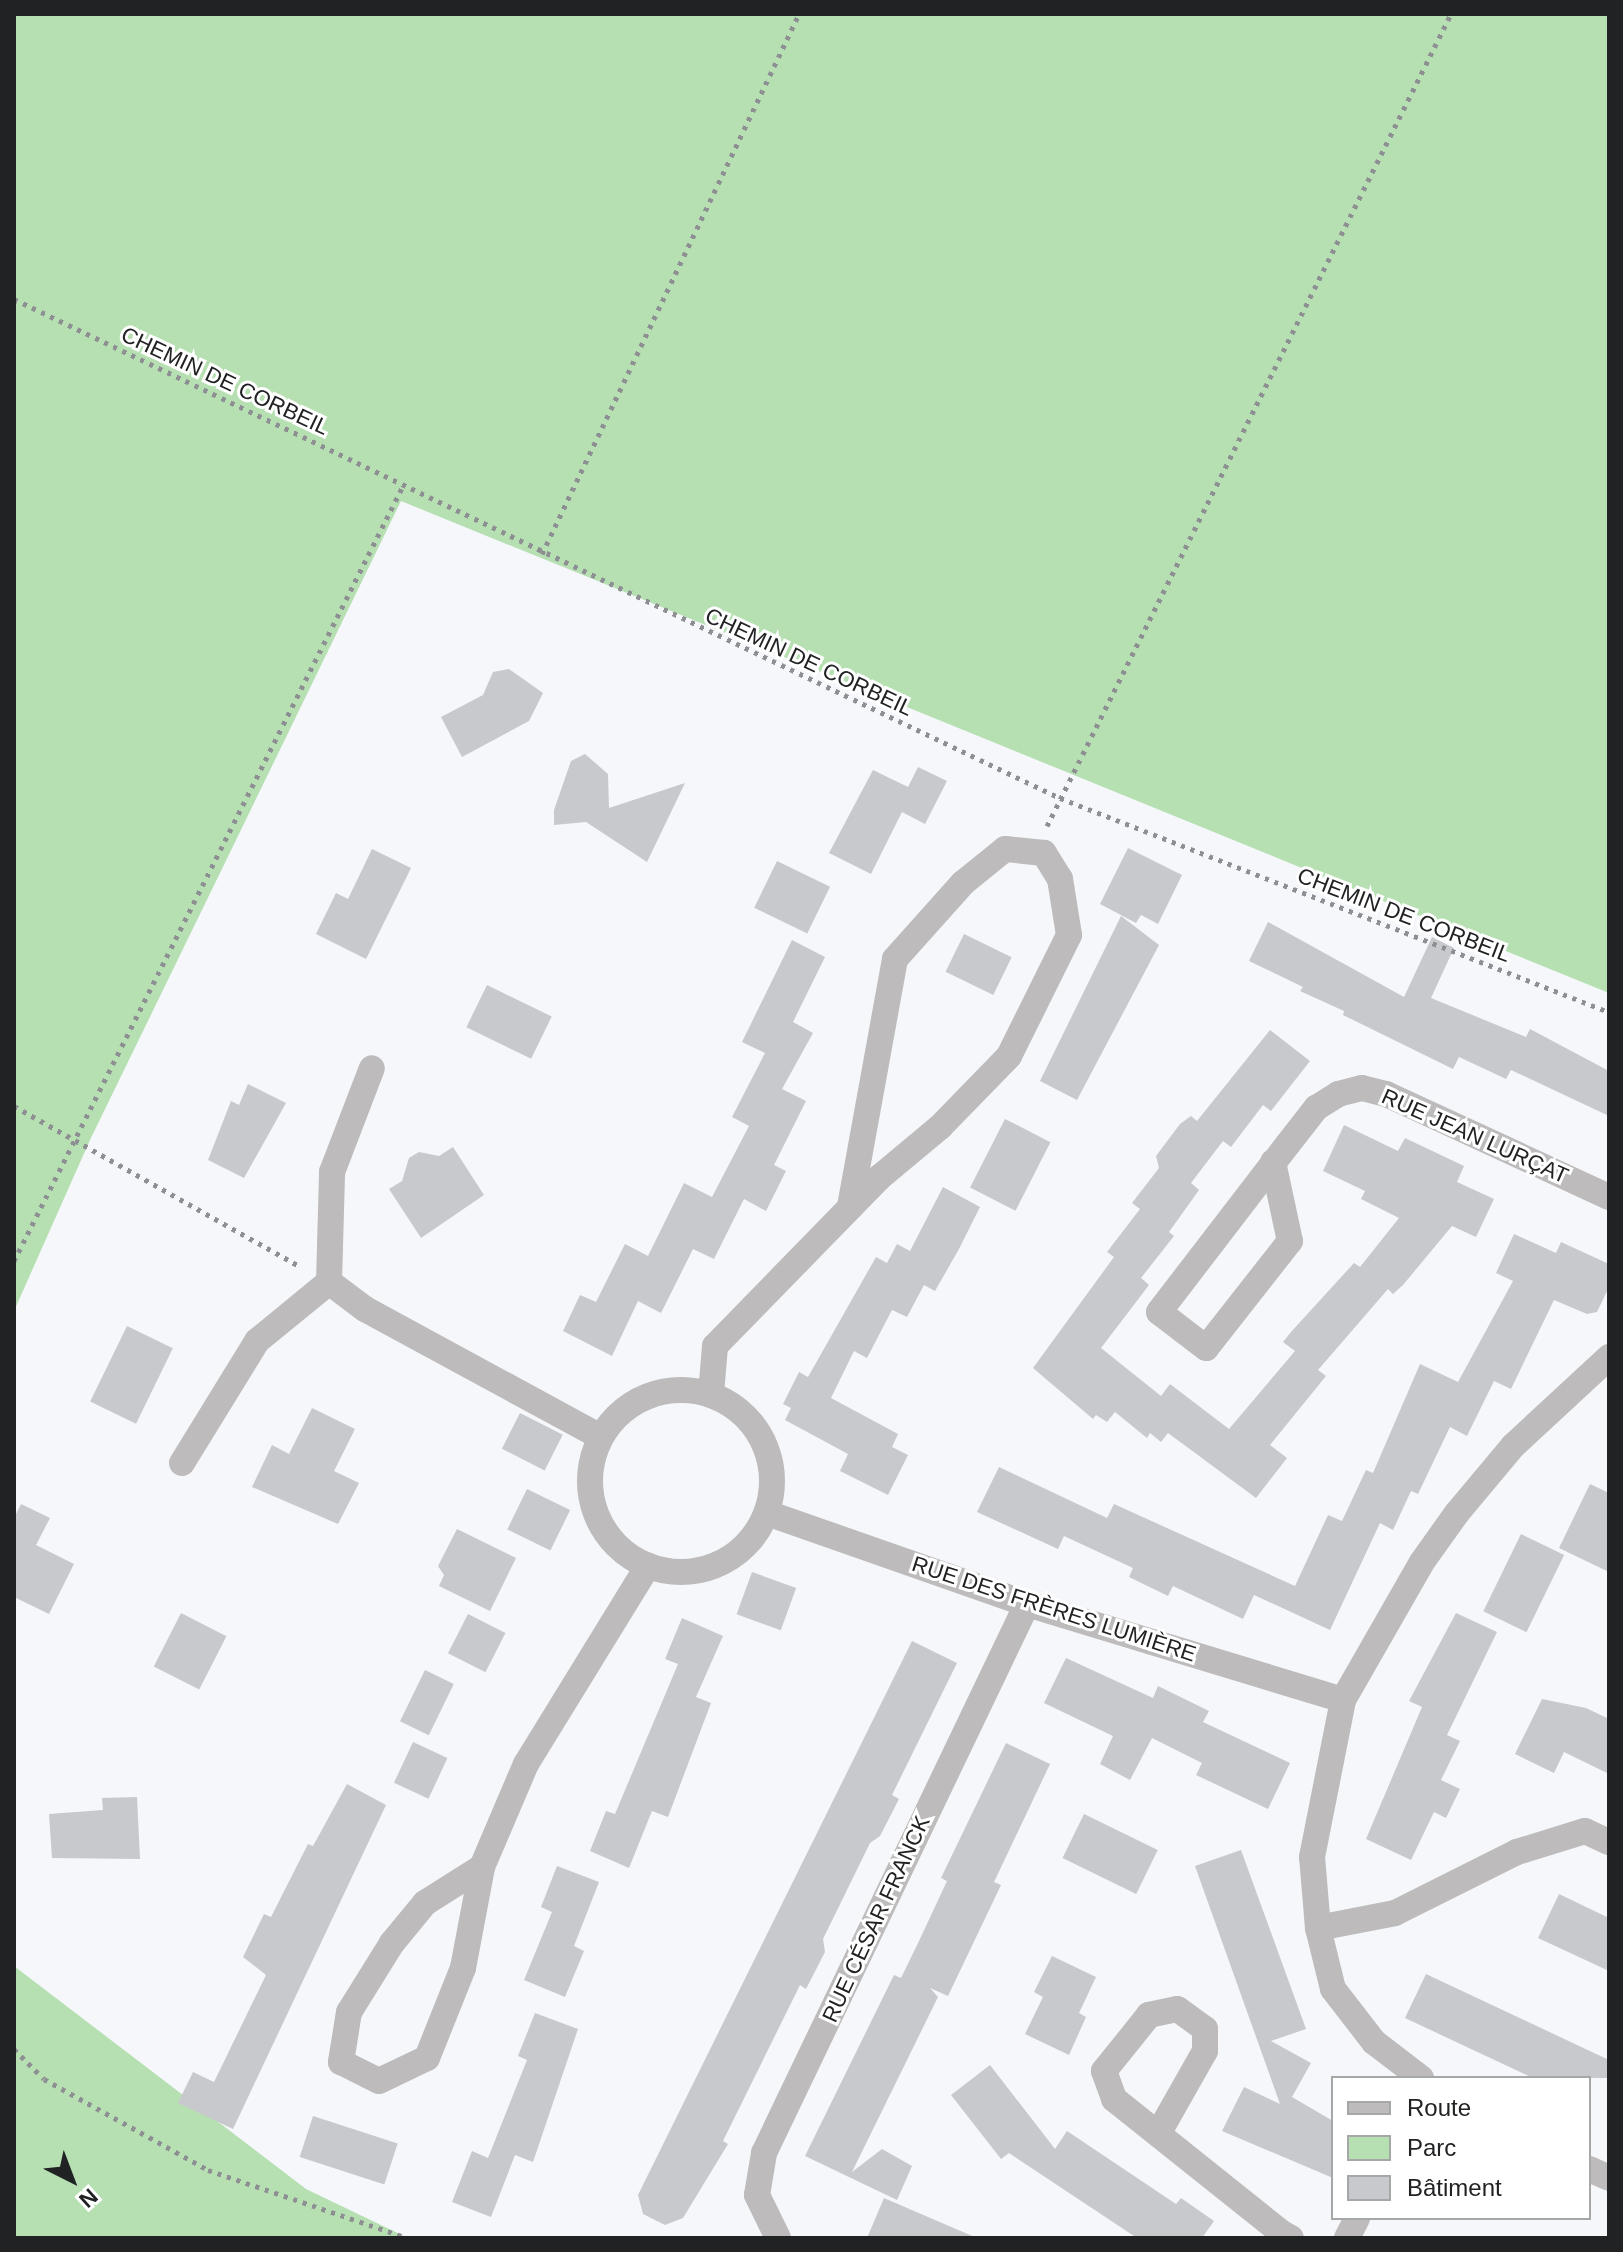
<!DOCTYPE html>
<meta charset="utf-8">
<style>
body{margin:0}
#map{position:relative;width:1623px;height:2252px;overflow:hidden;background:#f5f7fb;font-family:Arial,sans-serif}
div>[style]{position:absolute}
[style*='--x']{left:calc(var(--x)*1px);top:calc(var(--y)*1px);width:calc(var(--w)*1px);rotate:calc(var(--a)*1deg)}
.green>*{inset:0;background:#b6e0b2}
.building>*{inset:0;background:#c7c9cd;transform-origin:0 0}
.path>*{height:5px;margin-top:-2.5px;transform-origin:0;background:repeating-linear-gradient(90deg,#8d8f92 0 4px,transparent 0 10px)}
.street>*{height:26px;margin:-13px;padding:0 13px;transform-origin:13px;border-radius:13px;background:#bdbbbb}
.street>.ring{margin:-13px;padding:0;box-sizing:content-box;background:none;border:26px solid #bdbbbb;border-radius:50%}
span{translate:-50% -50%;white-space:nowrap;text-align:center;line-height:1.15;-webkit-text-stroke:6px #fff;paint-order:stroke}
.street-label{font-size:22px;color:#212224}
.frame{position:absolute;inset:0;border:16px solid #212224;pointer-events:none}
.legend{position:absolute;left:1331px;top:2076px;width:260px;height:144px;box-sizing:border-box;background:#fff;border:2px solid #a6a7a7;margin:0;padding:10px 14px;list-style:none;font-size:24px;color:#212224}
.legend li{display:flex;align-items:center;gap:16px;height:40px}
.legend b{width:40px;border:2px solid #a6a7a7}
.north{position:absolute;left:32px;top:2140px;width:80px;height:80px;-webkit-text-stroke:6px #fff;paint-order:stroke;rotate:138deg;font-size:22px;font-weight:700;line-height:32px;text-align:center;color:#212224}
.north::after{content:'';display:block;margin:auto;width:28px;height:36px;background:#212224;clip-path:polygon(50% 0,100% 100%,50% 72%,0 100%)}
</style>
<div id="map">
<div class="green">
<div style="clip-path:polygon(14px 14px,1609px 14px,1609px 993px,401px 501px,90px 1140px,14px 1311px)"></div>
<div style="clip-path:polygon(14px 1966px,306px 2189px,408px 2238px,14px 2238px)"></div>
</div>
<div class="building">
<div style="clip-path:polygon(509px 669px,543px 693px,529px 721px,462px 757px,441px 717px,483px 695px,493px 672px)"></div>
<div style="clip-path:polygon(585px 754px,608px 774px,609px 808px,685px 783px,647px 862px,586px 822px,554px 825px,554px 810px,571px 761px)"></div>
<div style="clip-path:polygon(918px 767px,947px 781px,925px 824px,902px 812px,871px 874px,829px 853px,873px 770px,908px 787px)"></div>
<div style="clip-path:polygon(1128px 848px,1182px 875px,1158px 924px,1141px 915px,1136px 923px,1100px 904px)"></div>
<div style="clip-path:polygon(372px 849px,411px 868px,366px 959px,316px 934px,336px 893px,348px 899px)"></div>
<div style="left:777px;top:861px;width:59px;height:52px;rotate:26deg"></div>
<div style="clip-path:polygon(1121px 916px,1159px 945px,1077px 1100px,1040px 1081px)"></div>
<div style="clip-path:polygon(1268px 922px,1404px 997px,1432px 937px,1454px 948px,1431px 998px,1526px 1037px,1530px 1029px,1609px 1071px,1609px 1116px,1511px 1070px,1506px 1079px,1459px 1057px,1453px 1069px,1343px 1015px,1344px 1011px,1300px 991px,1303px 987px,1249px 961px)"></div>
<div style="left:964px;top:934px;width:53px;height:42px;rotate:26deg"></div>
<div style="clip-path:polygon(792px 940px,825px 957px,793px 1022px,813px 1033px,782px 1089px,806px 1101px,774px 1165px,786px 1171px,766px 1211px,744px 1199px,714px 1259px,693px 1249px,661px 1313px,638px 1301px,612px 1356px,563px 1331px,580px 1295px,596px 1302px,625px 1244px,648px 1256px,684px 1183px,712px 1197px,749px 1126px,732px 1117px,765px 1053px,742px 1042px)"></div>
<div style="left:487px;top:985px;width:72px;height:47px;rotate:26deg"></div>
<div style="clip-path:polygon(1270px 1030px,1310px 1061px,1271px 1111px,1263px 1105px,1231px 1147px,1223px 1141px,1191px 1183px,1199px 1190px,1169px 1232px,1174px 1236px,1141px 1278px,1149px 1285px,1101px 1348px,1161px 1396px,1170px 1384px,1229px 1429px,1295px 1351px,1283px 1342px,1291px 1332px,1354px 1263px,1360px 1267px,1399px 1218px,1361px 1199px,1365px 1191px,1323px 1171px,1344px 1125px,1398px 1151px,1405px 1138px,1464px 1166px,1457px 1182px,1494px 1199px,1476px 1237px,1452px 1226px,1403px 1285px,1393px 1294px,1388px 1289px,1318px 1370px,1326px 1376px,1270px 1445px,1287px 1458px,1256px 1498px,1168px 1433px,1161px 1442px,1150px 1433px,1147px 1438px,1115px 1412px,1107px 1422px,1096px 1415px,1093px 1419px,1033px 1368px,1114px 1257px,1107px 1252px,1140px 1209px,1132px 1203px,1159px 1168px,1156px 1156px,1180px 1124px,1191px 1116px,1197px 1121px)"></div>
<div style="clip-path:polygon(248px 1084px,286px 1103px,244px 1178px,208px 1160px,231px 1101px,239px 1105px)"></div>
<div style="left:1005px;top:1119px;width:51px;height:77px;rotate:27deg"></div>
<div style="clip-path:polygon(453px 1147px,484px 1195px,421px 1238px,389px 1189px,402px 1181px,409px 1158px,419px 1152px,439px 1156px)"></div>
<div style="clip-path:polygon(943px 1187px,980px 1207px,959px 1249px,935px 1291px,924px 1285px,907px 1317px,892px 1310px,867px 1358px,854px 1351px,831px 1398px,898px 1434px,892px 1447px,908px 1455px,888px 1495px,840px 1471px,848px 1454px,785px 1420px,791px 1408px,783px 1404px,799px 1372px,808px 1377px,876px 1257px,887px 1263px,897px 1244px,910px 1251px)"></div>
<div style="clip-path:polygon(1514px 1234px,1556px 1253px,1561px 1242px,1609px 1264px,1609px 1287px,1597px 1312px,1587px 1314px,1554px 1300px,1511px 1389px,1494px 1381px,1467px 1436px,1450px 1427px,1418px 1494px,1411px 1491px,1393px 1530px,1380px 1523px,1330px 1630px,1254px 1595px,1243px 1619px,1173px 1586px,1168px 1596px,1129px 1577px,1133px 1568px,1064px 1536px,1058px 1549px,977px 1512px,999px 1467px,1107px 1518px,1114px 1504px,1295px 1586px,1328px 1515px,1342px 1521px,1366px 1470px,1373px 1473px,1420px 1364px,1458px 1382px,1513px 1281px,1496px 1273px)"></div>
<div style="left:127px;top:1326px;width:51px;height:84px;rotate:26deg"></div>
<div style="clip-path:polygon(312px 1408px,355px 1429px,334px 1471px,359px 1483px,338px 1524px,252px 1487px,272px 1445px,289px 1454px)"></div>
<div style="left:520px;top:1413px;width:48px;height:40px;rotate:27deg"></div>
<div style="clip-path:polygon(1590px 1484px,1609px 1493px,1609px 1572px,1559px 1548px)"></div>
<div style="left:527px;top:1489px;width:48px;height:45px;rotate:26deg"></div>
<div style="clip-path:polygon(21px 1504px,50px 1518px,36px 1545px,74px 1564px,49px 1614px,14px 1597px,14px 1518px)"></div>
<div style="clip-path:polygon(457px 1529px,516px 1558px,490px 1611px,439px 1586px,444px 1575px,438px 1566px)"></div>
<div style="left:1521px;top:1534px;width:48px;height:86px;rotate:26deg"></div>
<div style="left:752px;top:1572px;width:47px;height:45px;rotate:20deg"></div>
<div style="left:181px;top:1613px;width:51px;height:60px;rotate:27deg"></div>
<div style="clip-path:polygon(1456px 1613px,1497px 1632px,1447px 1735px,1460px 1741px,1441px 1780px,1460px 1789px,1446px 1818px,1434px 1812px,1411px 1860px,1366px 1839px,1422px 1707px,1409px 1701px)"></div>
<div style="left:468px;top:1614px;width:42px;height:44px;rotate:27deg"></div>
<div style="clip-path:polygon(682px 1618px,723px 1636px,696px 1697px,711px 1703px,668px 1817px,652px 1811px,629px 1868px,590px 1851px,606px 1811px,615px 1814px,678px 1664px,665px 1659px)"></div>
<div style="clip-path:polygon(912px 1641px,957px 1663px,892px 1795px,899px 1799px,880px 1836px,870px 1843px,823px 1939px,825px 1952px,806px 1989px,800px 1985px,723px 2141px,728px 2144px,683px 2218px,665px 2225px,643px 2214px,638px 2195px)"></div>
<div style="clip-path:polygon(1066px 1658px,1153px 1698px,1158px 1686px,1209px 1711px,1203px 1722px,1290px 1763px,1268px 1809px,1196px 1775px,1202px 1763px,1152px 1738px,1130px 1780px,1100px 1764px,1113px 1736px,1044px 1703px)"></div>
<div style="left:425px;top:1670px;width:32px;height:57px;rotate:26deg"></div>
<div style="clip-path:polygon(1542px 1699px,1586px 1708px,1609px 1719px,1609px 1774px,1564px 1752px,1554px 1773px,1515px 1754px)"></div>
<div style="left:413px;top:1742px;width:38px;height:45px;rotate:25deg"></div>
<div style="clip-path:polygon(1006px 1743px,1050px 1764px,994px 1882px,1001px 1885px,948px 1996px,930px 1988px,938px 1997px,852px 2172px,882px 2149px,912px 2166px,897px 2200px,805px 2156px,894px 1975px,901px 1978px,919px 1941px,947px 1881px,941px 1878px)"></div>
<div style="clip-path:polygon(347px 1784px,386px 1805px,233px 2129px,178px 2103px,193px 2072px,214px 2082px,266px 1975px,243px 1957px,264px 1914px,271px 1917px,308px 1844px,313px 1846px)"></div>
<div style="clip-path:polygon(137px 1797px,140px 1859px,52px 1858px,49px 1814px,103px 1810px,102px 1798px)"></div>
<div style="left:1084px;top:1814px;width:82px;height:49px;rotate:26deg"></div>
<div style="clip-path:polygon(1241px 1850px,1306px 2029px,1271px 2041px,1311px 2063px,1292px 2097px,1333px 2121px,1333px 2178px,1222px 2131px,1244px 2087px,1280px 2104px,1195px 1866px)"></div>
<div style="clip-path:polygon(557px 1866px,599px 1882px,574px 1946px,584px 1951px,565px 1997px,524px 1980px,552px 1912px,541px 1907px)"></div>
<div style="clip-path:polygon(1559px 1894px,1609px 1918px,1609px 1971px,1538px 1938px)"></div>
<div style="clip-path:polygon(1052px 1956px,1096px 1977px,1079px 2013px,1086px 2017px,1069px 2055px,1025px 2034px,1043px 1997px,1034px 1992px)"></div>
<div style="clip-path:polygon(1426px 1974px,1609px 2060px,1609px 2078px,1533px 2078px,1405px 2018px)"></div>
<div style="clip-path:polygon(535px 2013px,578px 2029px,533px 2162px,515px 2155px,491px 2217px,452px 2202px,472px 2151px,488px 2158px,527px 2060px,518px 2056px)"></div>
<div style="clip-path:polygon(990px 2065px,1055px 2149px,1067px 2131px,1176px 2204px,1181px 2198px,1214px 2221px,1202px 2238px,1137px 2238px,1009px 2153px,1001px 2159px,951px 2095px)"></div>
<div style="left:313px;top:2116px;width:89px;height:43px;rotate:18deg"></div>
<div style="clip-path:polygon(884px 2198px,921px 2214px,977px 2238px,867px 2238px)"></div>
</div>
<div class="path">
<div style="--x:14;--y:299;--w:1159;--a:25.5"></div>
<div style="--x:1060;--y:798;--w:589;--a:21.3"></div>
<div style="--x:542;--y:554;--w:598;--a:-64.55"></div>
<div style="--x:1047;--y:826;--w:907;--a:-63.55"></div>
<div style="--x:14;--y:1106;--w:327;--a:29.3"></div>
<div style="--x:14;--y:1261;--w:867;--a:-63.35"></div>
<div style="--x:14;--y:2049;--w:42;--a:45"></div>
<div style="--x:44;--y:2079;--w:188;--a:29"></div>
<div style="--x:208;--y:2170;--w:211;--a:18.8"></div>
</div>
<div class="street">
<div style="--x:1273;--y:1162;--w:81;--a:77.9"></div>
<div style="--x:1290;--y:1241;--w:136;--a:128.1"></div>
<div style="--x:1206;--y:1348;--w:59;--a:-142.5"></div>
<div style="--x:1159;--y:1312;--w:212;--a:-52.5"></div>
<div style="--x:1288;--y:1144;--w:46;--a:-52.1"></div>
<div style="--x:1316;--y:1108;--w:26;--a:-32"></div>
<div style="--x:1338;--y:1094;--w:25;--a:-14"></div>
<div style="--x:1362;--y:1088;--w:25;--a:14"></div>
<div style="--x:1386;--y:1094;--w:246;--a:24.8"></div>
<div style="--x:329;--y:1282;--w:45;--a:36.9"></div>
<div style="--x:365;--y:1309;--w:268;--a:28.5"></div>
<div class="ring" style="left:590px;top:1390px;width:156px;height:156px"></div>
<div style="--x:711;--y:1394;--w:48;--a:-85.2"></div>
<div style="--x:715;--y:1346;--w:236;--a:-45.7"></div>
<div style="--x:880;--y:1177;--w:78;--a:-39.8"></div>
<div style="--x:940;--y:1127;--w:99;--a:-45.8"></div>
<div style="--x:1009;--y:1056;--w:135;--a:-63.6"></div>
<div style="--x:1069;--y:935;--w:57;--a:-99.1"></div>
<div style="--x:1060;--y:879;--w:31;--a:-122"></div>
<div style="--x:1044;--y:853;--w:39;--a:-174"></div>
<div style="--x:1005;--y:849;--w:54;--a:141"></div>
<div style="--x:963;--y:883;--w:102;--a:131.8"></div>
<div style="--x:895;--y:959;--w:252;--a:100.3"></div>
<div style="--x:182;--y:1463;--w:143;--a:-58.4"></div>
<div style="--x:257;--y:1341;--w:93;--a:-39.3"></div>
<div style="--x:329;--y:1282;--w:110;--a:-88.4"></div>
<div style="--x:332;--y:1172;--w:111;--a:-69"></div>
<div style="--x:767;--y:1513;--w:275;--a:19.3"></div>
<div style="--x:1027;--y:1604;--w:330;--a:16.9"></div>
<div style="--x:482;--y:1867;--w:67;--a:147.7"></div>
<div style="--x:425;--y:1903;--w:52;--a:129.5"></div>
<div style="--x:392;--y:1943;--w:81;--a:121.9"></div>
<div style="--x:349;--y:2012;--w:51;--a:99.1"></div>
<div style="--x:341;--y:2062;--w:42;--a:26.6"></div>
<div style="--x:379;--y:2081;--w:53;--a:-25.6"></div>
<div style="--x:427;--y:2058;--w:97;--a:-68.2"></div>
<div style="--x:463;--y:1968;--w:103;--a:-79.3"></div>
<div style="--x:482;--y:1867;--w:112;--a:-66.9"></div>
<div style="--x:526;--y:1764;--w:233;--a:-58.4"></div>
<div style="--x:1318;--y:1928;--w:78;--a:-11"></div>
<div style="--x:1395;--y:1913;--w:136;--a:-26.6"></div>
<div style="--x:1517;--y:1852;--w:71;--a:-17.2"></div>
<div style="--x:1585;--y:1831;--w:26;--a:25"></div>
<div style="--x:1421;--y:2078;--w:59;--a:-142.5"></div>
<div style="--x:1374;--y:2042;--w:67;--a:-127.7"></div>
<div style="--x:1333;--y:1989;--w:63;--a:-103.8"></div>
<div style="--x:1318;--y:1928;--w:71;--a:-94.8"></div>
<div style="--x:1312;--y:1857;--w:160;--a:-78.8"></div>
<div style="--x:1343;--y:1700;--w:159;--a:-60.2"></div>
<div style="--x:1422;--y:1562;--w:60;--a:-54.5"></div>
<div style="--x:1457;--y:1513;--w:87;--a:-50.1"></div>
<div style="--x:1513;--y:1446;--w:131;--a:-42.8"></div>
<div style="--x:1158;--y:2134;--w:95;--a:-60.5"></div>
<div style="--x:1205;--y:2051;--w:22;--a:-90"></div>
<div style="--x:1205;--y:2029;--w:34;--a:-144"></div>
<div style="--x:1177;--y:2009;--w:29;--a:168"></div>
<div style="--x:1149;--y:2015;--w:72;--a:128.8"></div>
<div style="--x:1104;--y:2071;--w:30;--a:70"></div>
<div style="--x:1114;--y:2099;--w:215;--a:38.6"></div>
<div style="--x:1282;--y:2233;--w:10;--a:29"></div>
<div style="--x:1589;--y:2169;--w:22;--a:24"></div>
<div style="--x:778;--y:2238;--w:48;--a:-116"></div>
<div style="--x:757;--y:2195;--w:43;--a:-80.5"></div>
<div style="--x:764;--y:2153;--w:609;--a:-64.4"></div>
<div style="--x:1347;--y:2238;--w:22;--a:-63"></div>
</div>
<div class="street-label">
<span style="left:225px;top:381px;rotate:25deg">CHEMIN DE CORBEIL</span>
<span style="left:809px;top:662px;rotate:25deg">CHEMIN DE CORBEIL</span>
<span style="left:1404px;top:915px;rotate:21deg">CHEMIN DE CORBEIL</span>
<span style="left:1475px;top:1136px;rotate:24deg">RUE JEAN LURÇAT</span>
<span style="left:1054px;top:1609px;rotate:18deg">RUE DES FRÈRES LUMIÈRE</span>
<span style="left:876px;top:1919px;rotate:-65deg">RUE CÉSAR FRANCK</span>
</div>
<div class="frame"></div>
<ul class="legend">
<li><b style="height:10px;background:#bdbbbb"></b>Route</li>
<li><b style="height:22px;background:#b6e0b2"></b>Parc</li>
<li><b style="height:22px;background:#c7c9cd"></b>Bâtiment</li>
</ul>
<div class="north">N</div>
</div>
